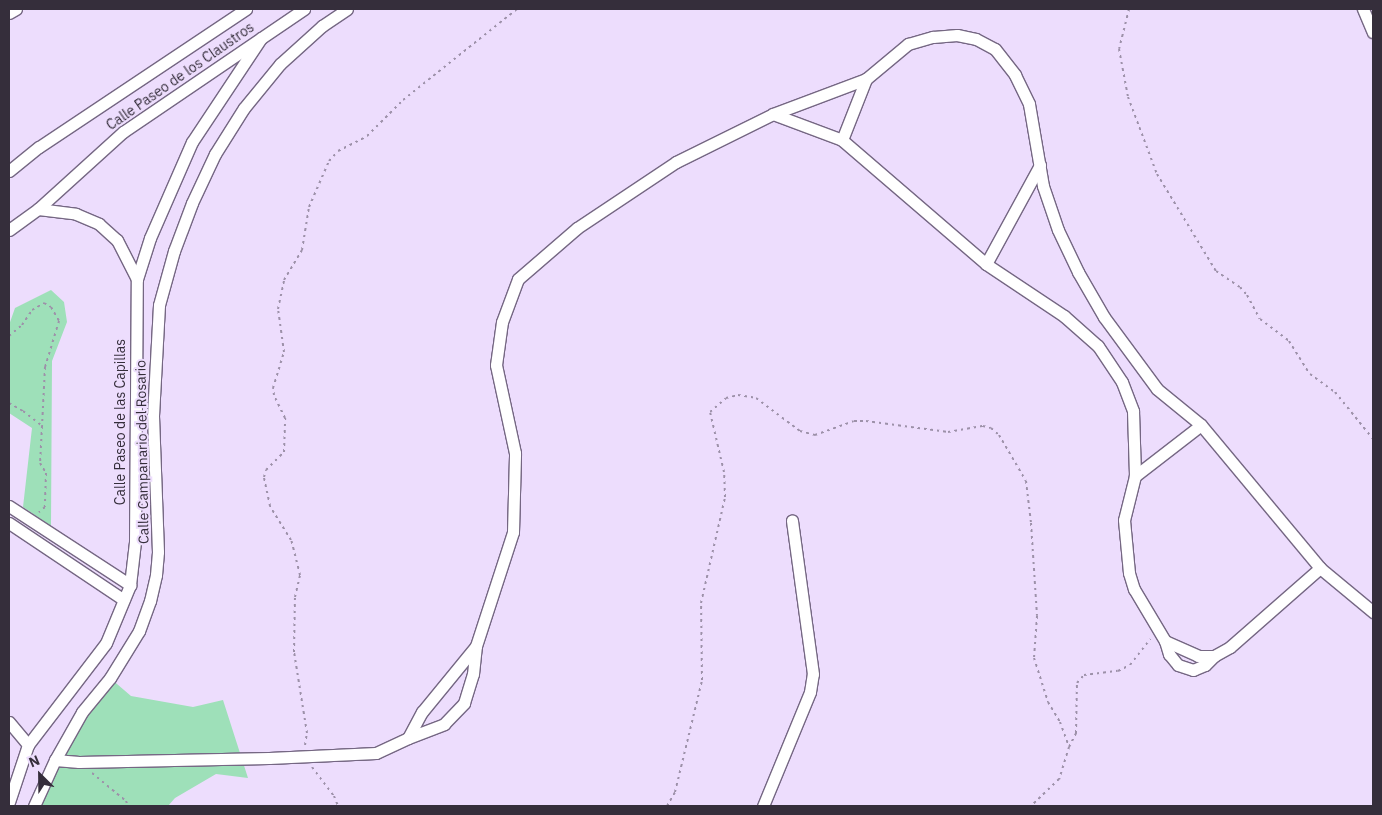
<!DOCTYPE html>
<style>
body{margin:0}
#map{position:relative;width:1382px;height:815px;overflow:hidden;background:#edddfd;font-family:"IBM Plex Sans",sans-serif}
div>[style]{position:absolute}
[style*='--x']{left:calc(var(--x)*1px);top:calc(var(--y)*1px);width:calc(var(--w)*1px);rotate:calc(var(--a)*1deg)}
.green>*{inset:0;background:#9ee0b9}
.path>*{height:2px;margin-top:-1px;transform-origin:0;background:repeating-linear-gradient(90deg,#9d91a9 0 2.5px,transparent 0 6.5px)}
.roads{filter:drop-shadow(1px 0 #756783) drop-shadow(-1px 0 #756783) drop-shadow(0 1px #756783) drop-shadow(0 -1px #756783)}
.minor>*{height:11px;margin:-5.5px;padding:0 5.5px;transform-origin:5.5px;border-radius:5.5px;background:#fff}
span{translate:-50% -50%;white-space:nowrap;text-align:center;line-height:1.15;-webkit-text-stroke:4px #edddfd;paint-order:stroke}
.street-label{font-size:14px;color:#352e3b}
.frame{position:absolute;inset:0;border:10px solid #352e3b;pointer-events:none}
.north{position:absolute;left:15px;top:750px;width:50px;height:50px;-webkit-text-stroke:4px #edddfd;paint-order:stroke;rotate:337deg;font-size:14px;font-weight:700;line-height:20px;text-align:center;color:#352e3b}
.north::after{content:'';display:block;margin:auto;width:18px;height:22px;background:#352e3b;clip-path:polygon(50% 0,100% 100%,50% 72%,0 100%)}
</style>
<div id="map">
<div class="green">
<div style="clip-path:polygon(51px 290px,64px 302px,67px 322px,52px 361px,51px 526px,23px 507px,32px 428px,9px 413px,9px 325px,15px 308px)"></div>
<div style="clip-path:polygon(110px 678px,131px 696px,193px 707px,223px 700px,248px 778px,216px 774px,175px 798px,168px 806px,34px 806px,55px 760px)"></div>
</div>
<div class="path">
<div style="--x:1129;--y:9;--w:41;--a:104"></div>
<div style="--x:1119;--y:49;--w:49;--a:79.4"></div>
<div style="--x:1128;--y:97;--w:82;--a:69.4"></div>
<div style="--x:1157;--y:174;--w:114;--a:58.7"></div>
<div style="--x:1216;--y:271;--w:29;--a:34"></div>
<div style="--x:1240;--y:287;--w:11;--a:49"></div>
<div style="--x:1247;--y:295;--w:27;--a:62"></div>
<div style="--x:1260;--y:319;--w:36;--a:37"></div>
<div style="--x:1289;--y:341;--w:39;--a:58"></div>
<div style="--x:1310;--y:374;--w:31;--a:36"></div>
<div style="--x:1335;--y:392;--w:60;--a:51"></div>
<div style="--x:9;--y:336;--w:17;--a:-40"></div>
<div style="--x:22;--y:325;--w:18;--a:-56"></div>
<div style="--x:32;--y:310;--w:14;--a:-30"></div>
<div style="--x:44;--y:303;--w:8;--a:30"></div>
<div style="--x:51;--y:307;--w:16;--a:60"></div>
<div style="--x:59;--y:321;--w:48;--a:106.9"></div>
<div style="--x:45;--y:367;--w:59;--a:92.9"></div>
<div style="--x:9;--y:403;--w:16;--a:30"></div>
<div style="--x:23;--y:411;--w:24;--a:38"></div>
<div style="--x:42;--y:426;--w:37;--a:93"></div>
<div style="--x:40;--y:463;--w:12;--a:59"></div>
<div style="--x:46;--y:473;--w:34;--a:92"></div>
<div style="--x:45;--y:507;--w:8;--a:140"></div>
<div style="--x:305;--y:745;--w:12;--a:-81"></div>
<div style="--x:307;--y:733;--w:82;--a:-99.1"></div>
<div style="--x:294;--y:652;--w:55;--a:-89"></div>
<div style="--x:295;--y:597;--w:23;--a:-77"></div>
<div style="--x:300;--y:575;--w:36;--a:-104"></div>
<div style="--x:291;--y:540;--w:40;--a:-122"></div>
<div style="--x:270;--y:506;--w:30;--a:-102"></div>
<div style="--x:264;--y:477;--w:7;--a:-74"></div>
<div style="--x:266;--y:470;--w:25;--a:-45"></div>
<div style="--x:284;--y:452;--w:34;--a:-88"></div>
<div style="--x:285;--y:418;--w:25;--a:-116"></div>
<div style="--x:274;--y:395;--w:7;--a:-98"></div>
<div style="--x:273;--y:388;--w:38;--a:-73"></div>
<div style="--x:284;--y:352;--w:43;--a:-97.9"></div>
<div style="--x:278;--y:309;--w:30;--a:-78"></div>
<div style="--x:284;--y:280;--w:35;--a:-59"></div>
<div style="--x:302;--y:250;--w:44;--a:-80.8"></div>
<div style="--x:309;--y:207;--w:50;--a:-66.5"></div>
<div style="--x:329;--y:161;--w:13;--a:-48"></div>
<div style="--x:338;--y:151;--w:33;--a:-27"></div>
<div style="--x:367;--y:136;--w:51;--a:-45"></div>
<div style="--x:403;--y:100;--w:146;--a:-38.6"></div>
<div style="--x:1069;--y:747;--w:16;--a:-63"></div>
<div style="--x:1076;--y:733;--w:50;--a:-88.9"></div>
<div style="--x:1077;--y:683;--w:11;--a:-49"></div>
<div style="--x:1084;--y:675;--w:34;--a:-7"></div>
<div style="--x:1118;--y:671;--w:13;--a:-27"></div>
<div style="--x:1130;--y:665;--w:33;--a:-52"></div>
<div style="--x:312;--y:767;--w:36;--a:53"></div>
<div style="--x:334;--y:796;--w:11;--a:68"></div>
<div style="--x:92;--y:773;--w:44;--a:39.5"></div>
<div style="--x:126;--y:801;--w:5;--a:68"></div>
<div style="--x:667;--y:806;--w:16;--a:-60"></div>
<div style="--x:675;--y:792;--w:115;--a:-76.4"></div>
<div style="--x:702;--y:680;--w:77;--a:-90.7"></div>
<div style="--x:701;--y:603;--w:109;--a:-77.2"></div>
<div style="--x:725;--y:497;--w:25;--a:-92"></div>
<div style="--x:724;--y:472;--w:62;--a:-103.1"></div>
<div style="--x:710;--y:412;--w:21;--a:-41"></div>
<div style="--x:726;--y:398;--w:12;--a:-14"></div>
<div style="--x:738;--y:395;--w:18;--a:9"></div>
<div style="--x:756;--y:398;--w:55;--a:36.9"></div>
<div style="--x:800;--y:431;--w:16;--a:15"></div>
<div style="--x:815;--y:435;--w:41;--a:-19.7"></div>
<div style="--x:854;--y:421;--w:12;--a:0"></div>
<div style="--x:866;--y:421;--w:83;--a:7.6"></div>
<div style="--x:948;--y:432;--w:36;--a:-10"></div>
<div style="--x:983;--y:426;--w:8;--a:14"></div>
<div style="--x:991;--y:428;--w:11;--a:41"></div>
<div style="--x:999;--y:435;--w:53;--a:59.6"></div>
<div style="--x:1026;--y:481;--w:42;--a:83.2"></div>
<div style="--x:1031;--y:523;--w:93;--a:86.3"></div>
<div style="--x:1037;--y:616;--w:42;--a:94.1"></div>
<div style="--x:1034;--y:658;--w:46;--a:72.3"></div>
<div style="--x:1048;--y:702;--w:23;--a:59"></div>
<div style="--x:1060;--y:722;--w:27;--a:70"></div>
<div style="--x:1069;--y:747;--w:34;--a:107"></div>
<div style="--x:1059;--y:779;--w:39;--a:136"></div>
</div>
<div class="roads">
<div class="minor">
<div style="--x:1363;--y:9;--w:25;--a:67"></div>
<div style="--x:9;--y:13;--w:8;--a:-30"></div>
<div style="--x:773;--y:114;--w:74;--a:20.6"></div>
<div style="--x:842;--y:140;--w:190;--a:40.7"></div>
<div style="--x:986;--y:264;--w:94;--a:33.7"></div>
<div style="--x:1064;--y:316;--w:45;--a:41.4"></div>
<div style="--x:1098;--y:346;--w:43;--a:56.3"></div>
<div style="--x:1122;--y:382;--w:31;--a:69"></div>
<div style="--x:1133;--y:411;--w:65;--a:88.2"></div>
<div style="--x:1135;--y:476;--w:45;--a:104"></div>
<div style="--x:1124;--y:520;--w:53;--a:84.6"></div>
<div style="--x:1129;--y:573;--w:17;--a:73"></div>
<div style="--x:1134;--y:589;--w:61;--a:59.2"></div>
<div style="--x:1165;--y:641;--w:36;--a:24"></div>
<div style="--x:1198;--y:656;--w:16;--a:0"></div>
<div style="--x:1214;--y:656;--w:18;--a:-29"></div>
<div style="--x:1230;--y:647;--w:120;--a:-41.3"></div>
<div style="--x:842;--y:140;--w:66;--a:-68.5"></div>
<div style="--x:9;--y:171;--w:38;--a:-39"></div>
<div style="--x:39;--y:147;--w:249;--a:-33.7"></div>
<div style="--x:38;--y:209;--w:38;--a:7"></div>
<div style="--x:76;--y:214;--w:25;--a:23"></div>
<div style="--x:99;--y:224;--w:24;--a:42"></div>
<div style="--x:117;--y:240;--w:44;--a:62.9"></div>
<div style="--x:9;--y:230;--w:36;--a:-36"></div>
<div style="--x:38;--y:209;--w:115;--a:-42.2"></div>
<div style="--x:123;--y:132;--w:219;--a:-34.2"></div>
<div style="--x:986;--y:264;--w:113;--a:-61.4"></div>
<div style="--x:1135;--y:476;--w:83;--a:-37.7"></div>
<div style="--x:9;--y:506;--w:145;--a:33.1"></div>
<div style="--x:9;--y:523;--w:138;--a:33.8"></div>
<div style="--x:1165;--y:641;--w:14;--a:73"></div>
<div style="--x:1169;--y:654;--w:14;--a:51"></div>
<div style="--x:1178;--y:665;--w:16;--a:18"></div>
<div style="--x:1193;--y:670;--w:13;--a:-23"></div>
<div style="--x:1205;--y:665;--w:13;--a:-45"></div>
<div style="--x:9;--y:722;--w:30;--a:50"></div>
<div style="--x:408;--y:738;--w:39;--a:-21"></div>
<div style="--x:444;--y:724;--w:29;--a:-46"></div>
<div style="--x:464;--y:703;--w:30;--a:-73"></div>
<div style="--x:473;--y:674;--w:27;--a:-84"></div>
<div style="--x:55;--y:760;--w:24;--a:5"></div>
<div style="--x:79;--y:762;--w:190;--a:-1.2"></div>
<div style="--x:269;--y:758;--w:107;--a:-2.7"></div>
<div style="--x:376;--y:753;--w:35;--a:-25"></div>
<div style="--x:408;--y:738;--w:30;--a:-62"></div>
<div style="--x:422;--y:712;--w:85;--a:-50.7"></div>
<div style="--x:476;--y:646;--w:120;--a:-72"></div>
<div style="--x:513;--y:532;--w:79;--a:-88.5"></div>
<div style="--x:515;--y:453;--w:90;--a:-102.2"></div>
<div style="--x:496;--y:365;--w:43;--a:-82.1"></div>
<div style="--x:502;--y:322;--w:46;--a:-69.6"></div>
<div style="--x:518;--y:279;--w:78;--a:-40.8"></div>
<div style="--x:577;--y:228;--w:119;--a:-33.7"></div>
<div style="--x:676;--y:162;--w:108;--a:-26.3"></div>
<div style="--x:773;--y:114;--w:99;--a:-20.6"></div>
<div style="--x:866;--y:79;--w:55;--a:-39.8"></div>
<div style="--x:908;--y:44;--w:26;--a:-16"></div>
<div style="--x:933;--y:37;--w:24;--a:-5"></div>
<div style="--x:957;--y:35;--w:19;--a:12"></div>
<div style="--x:976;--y:39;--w:21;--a:28"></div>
<div style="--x:995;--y:49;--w:33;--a:52"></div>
<div style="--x:1015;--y:75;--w:32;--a:64"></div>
<div style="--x:1029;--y:104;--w:83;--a:80.3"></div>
<div style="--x:1043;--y:186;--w:46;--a:71.2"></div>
<div style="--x:1058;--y:230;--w:47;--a:64.5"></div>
<div style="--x:1078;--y:272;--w:52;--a:60"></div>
<div style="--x:1104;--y:317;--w:89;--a:53.6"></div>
<div style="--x:1157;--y:389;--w:57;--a:39.3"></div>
<div style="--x:1201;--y:425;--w:186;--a:50.2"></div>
<div style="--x:1320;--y:568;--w:69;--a:39.7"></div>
<div style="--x:9;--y:802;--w:60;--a:-71.6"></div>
<div style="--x:28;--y:745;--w:128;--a:-52.6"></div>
<div style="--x:106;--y:643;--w:63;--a:-67.5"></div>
<div style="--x:130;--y:585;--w:43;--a:-83.4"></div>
<div style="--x:135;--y:542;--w:263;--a:-89.6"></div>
<div style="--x:137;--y:279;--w:43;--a:-72.4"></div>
<div style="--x:150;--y:238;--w:105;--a:-66.4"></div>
<div style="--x:192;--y:142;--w:125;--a:-56.4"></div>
<div style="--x:34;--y:806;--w:51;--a:-65.5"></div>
<div style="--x:55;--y:760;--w:55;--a:-60.6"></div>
<div style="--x:82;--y:712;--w:44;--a:-50.5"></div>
<div style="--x:110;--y:678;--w:55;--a:-58.3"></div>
<div style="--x:139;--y:631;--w:32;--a:-70"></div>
<div style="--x:150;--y:601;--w:27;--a:-77"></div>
<div style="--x:156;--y:575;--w:23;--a:-85"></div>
<div style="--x:158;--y:552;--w:136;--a:-92.1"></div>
<div style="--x:153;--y:416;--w:111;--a:-86.9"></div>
<div style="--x:159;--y:305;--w:56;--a:-74.5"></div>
<div style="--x:174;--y:251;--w:51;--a:-69.4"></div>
<div style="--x:192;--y:203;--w:54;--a:-64.9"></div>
<div style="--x:215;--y:154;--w:54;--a:-57.8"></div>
<div style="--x:244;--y:108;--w:57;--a:-50.7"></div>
<div style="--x:280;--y:64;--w:57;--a:-42.1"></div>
<div style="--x:322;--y:26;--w:30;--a:-34"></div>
<div style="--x:763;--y:806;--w:123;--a:-67.6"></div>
<div style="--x:810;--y:692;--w:18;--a:-81"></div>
<div style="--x:813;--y:674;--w:155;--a:-97.8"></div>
</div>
</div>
<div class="street-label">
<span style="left:180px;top:76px;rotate:-35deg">Calle Paseo de los Claustros</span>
<span style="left:120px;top:422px;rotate:-90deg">Calle Paseo de las Capillas</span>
<span style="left:142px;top:452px;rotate:-91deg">Calle Campanario del Rosario</span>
</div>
<div class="frame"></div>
<div class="north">N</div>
</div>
